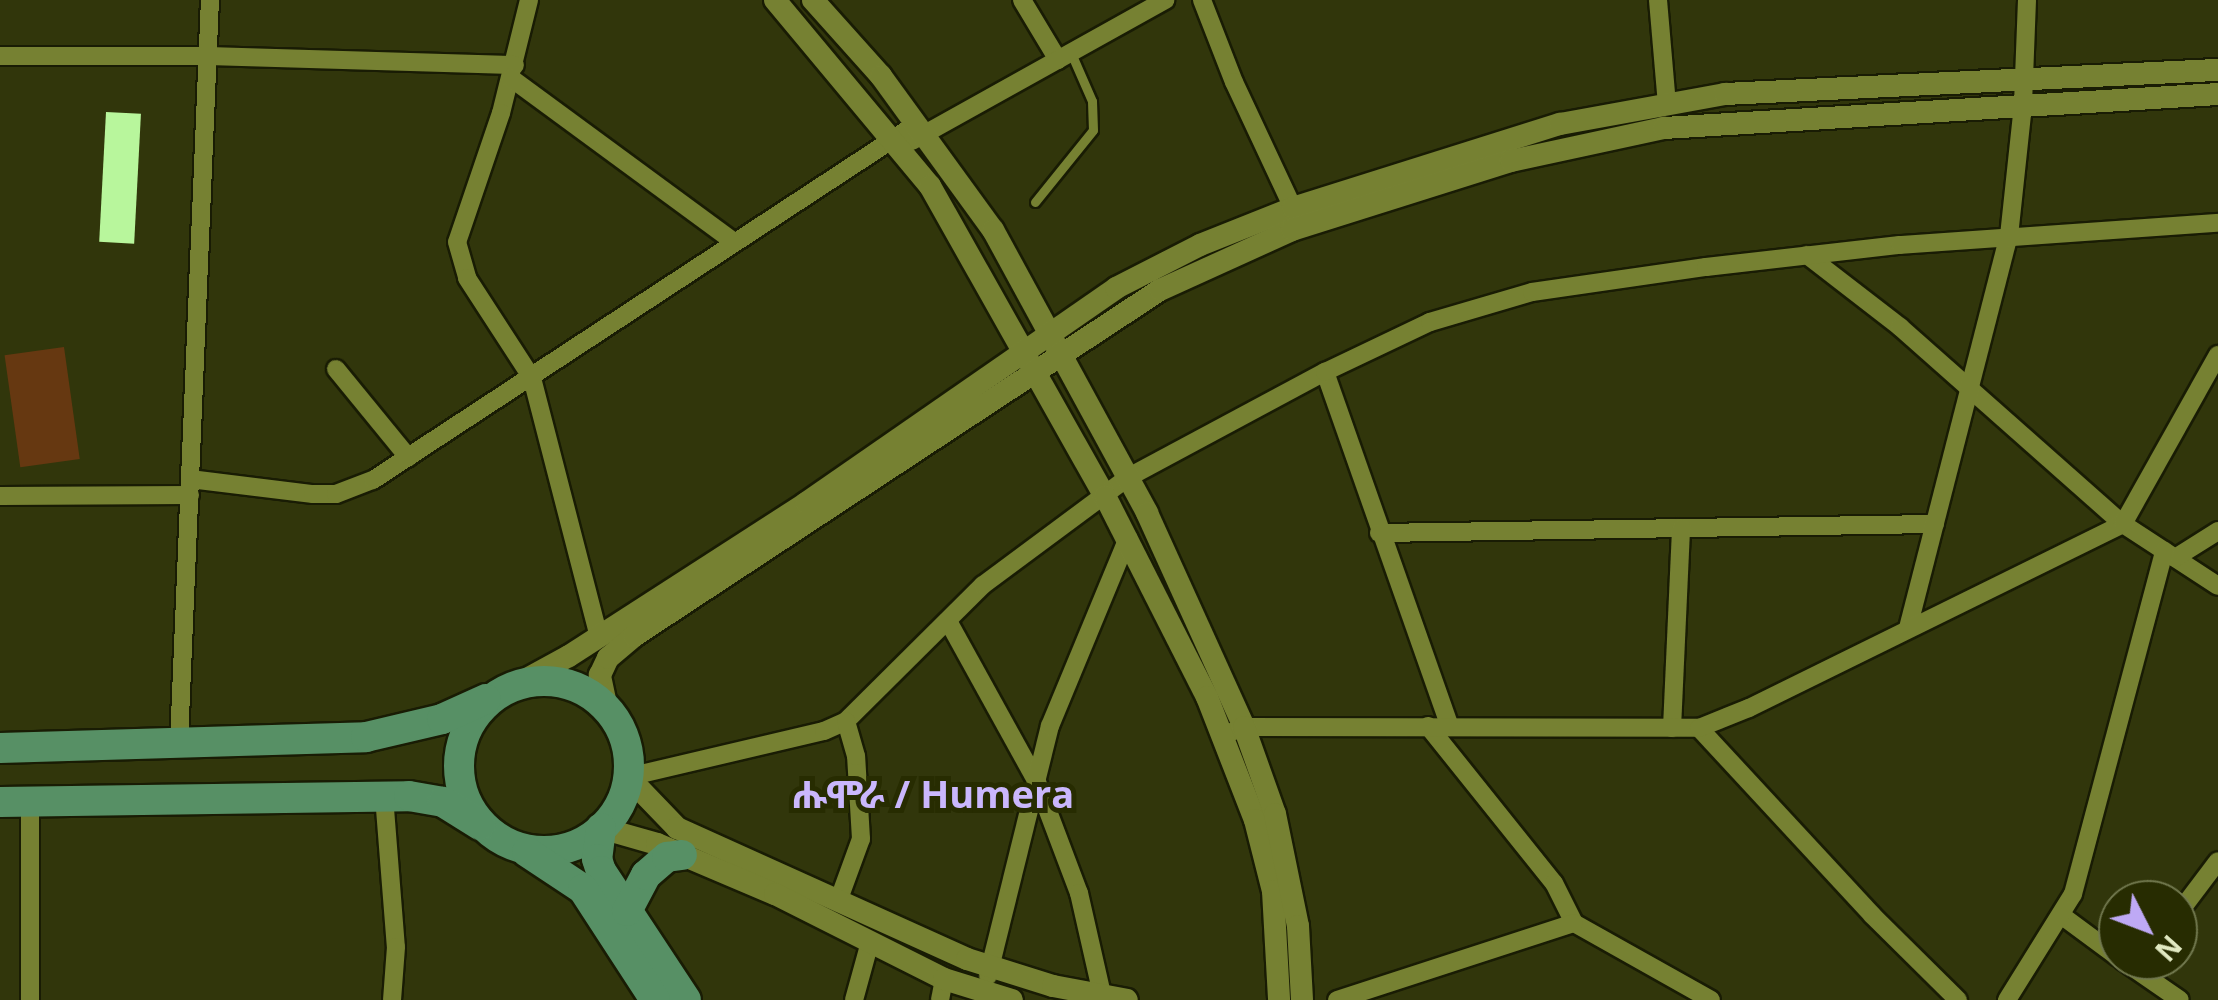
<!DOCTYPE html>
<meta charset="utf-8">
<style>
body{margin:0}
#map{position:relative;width:2218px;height:1000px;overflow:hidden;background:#31360b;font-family:"Open Sans","Noto Sans Ethiopic",sans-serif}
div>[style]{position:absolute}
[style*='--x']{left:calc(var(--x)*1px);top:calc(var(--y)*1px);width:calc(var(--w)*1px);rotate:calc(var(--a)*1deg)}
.green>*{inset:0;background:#663811;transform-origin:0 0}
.building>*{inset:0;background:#b8f69c;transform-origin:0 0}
.roads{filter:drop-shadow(2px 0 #191c04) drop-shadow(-2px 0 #191c04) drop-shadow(0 2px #191c04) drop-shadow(0 -2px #191c04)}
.service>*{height:9px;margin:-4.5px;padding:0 4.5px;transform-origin:4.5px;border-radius:4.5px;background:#768132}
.minor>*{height:18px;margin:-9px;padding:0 9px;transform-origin:9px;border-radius:9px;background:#768132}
.tertiary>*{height:22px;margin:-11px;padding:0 11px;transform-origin:11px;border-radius:11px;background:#768132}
.primary>*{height:30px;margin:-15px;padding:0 15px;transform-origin:15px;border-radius:15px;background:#579065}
.primary>.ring{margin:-15px;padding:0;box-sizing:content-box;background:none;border:30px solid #579065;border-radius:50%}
span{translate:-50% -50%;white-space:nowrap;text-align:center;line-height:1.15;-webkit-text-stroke:10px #272c01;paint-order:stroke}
.district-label{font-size:38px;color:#cab7fd;font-weight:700}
.north{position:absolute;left:2098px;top:880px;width:100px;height:100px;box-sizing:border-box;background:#272c01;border:2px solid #71784e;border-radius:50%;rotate:132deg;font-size:28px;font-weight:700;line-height:40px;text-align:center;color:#e1e9c2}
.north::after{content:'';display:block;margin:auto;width:35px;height:45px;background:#bea9f5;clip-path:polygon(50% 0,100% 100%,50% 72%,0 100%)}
</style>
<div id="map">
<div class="green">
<div style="left:64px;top:347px;width:113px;height:60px;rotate:82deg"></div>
</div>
<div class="building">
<div style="left:106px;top:112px;width:35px;height:130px;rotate:3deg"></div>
</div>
<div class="roads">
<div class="service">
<div style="--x:1035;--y:202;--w:92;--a:-51.1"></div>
<div style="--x:1093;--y:130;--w:29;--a:-92"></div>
<div style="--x:1092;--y:101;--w:52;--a:-113.6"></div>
</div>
<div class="minor">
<div style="--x:529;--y:0;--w:116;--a:103.9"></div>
<div style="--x:501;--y:113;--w:136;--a:108.8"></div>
<div style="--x:457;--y:242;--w:37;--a:74"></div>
<div style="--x:467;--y:278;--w:119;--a:57"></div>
<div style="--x:532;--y:378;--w:268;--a:75.5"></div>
<div style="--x:1022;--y:0;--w:70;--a:59"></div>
<div style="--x:1202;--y:0;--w:88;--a:68.7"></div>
<div style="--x:1234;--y:82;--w:139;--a:64.9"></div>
<div style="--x:1658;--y:0;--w:104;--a:85.1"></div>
<div style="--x:0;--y:56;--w:208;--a:0"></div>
<div style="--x:208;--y:56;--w:307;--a:1.7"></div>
<div style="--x:511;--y:78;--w:275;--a:36.3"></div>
<div style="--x:912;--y:141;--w:290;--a:-29.1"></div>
<div style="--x:1807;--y:255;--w:118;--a:37.7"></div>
<div style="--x:1900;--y:327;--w:298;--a:41.5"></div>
<div style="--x:2123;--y:524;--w:113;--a:33.1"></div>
<div style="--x:336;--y:369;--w:114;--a:50.7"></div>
<div style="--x:1325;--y:372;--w:375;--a:70.6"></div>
<div style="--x:190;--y:479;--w:124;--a:7"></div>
<div style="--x:313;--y:494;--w:23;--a:0"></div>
<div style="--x:336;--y:494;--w:40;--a:-21"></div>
<div style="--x:373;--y:480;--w:649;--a:-33.25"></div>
<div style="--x:0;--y:496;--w:190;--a:-0.3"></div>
<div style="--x:1379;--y:533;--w:556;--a:-0.93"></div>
<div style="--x:2175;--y:558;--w:51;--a:-32.1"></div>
<div style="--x:948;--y:621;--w:184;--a:61.1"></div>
<div style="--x:1037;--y:782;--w:119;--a:69.3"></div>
<div style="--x:1079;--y:893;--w:104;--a:77.2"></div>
<div style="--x:1908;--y:628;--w:405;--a:-75.6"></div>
<div style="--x:2009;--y:236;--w:133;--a:-83.9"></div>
<div style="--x:2023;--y:104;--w:104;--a:-87.8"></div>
<div style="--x:1428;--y:726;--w:201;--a:51.3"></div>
<div style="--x:1554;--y:883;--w:45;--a:63.4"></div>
<div style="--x:1574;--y:923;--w:157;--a:29.3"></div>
<div style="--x:1672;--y:728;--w:200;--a:-87.4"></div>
<div style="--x:1699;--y:728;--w:255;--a:47.2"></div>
<div style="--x:1872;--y:915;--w:121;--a:44.7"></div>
<div style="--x:1224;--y:735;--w:22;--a:-22"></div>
<div style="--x:1244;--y:727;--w:455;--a:0.1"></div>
<div style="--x:1699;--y:728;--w:54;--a:-21.8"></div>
<div style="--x:1749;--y:708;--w:417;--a:-26.2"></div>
<div style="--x:2123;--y:524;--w:194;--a:-60.7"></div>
<div style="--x:179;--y:742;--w:743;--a:-87.61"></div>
<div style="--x:628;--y:777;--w:201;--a:-13.2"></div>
<div style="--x:824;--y:731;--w:24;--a:-24"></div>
<div style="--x:846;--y:721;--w:193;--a:-44.8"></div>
<div style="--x:983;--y:585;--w:179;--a:-36.6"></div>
<div style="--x:1127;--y:478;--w:225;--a:-28.2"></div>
<div style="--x:1325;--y:372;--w:116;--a:-25.5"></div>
<div style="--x:1430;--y:322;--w:106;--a:-16.4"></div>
<div style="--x:1532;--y:292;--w:176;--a:-8.2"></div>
<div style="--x:1706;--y:267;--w:195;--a:-6.5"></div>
<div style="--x:1900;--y:245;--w:319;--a:-4"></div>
<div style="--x:384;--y:796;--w:151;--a:85.5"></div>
<div style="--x:396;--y:947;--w:53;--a:94.3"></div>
<div style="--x:839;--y:899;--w:64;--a:-69.9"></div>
<div style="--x:861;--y:839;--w:83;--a:-93.4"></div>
<div style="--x:856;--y:756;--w:36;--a:-106"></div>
<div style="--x:2178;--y:914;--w:66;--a:-53"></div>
<div style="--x:2061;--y:915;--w:71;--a:36.4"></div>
<div style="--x:2122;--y:960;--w:70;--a:34.6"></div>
<div style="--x:988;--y:976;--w:258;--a:-76.1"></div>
<div style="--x:1050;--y:726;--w:204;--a:-67.5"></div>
<div style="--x:30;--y:1000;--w:197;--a:-90"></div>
<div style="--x:854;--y:1000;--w:60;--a:-74.6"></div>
<div style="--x:940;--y:1000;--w:21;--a:-79"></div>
<div style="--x:1337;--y:1000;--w:249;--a:-18"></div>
<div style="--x:2007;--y:1000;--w:125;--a:-58.1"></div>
<div style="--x:2073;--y:894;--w:355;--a:-75.1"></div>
</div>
<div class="tertiary">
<div style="--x:775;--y:0;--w:242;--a:50.2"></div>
<div style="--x:930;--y:186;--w:356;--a:60.6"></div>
<div style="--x:1105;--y:496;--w:225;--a:63.1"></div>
<div style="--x:1207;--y:697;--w:132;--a:68.7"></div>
<div style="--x:1255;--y:820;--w:73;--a:75.8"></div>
<div style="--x:1273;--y:891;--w:109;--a:86.8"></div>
<div style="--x:813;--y:0;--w:102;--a:48.2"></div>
<div style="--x:881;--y:76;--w:190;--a:54"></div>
<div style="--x:993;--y:230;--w:322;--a:61.4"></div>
<div style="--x:1147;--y:513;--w:235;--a:65.6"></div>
<div style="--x:1244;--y:727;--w:92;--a:70.4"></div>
<div style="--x:1275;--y:814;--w:114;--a:78.4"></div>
<div style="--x:1298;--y:926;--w:74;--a:86.9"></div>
<div style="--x:516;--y:685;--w:60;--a:-28.7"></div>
<div style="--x:569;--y:656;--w:282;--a:-32.8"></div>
<div style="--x:806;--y:503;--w:377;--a:-34.7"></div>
<div style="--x:1116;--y:288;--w:94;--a:-27.1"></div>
<div style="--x:1200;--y:245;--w:100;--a:-21.7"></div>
<div style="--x:1293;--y:208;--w:280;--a:-17.5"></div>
<div style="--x:1560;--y:124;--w:168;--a:-10.3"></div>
<div style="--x:1725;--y:94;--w:494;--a:-2.8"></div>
<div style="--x:607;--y:709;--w:35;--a:-102"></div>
<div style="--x:600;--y:675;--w:19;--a:-65"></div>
<div style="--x:608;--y:658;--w:34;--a:-40"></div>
<div style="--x:634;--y:636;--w:630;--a:-33.34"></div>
<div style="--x:1160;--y:290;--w:145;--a:-24.4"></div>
<div style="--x:1292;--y:230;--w:230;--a:-17.5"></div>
<div style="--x:1511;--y:161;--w:157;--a:-12.2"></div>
<div style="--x:1664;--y:128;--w:555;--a:-3.51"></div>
<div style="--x:628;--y:777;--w:71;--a:46.1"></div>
<div style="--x:677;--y:828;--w:318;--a:24.3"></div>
<div style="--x:967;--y:959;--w:90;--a:17.4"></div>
<div style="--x:1053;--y:986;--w:75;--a:10.7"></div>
<div style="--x:601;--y:828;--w:58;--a:15.9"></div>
<div style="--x:657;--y:844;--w:128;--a:23"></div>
<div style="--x:775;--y:894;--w:189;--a:26.7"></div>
<div style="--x:944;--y:979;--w:71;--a:17.2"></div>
</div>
<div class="primary">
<div class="ring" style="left:459px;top:681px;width:140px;height:140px"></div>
<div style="--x:0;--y:748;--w:366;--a:-1.7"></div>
<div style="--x:366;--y:737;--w:78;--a:-13.3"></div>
<div style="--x:442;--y:719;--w:48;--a:-24.4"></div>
<div style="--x:0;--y:802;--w:409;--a:-0.8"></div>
<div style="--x:409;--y:796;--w:35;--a:10"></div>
<div style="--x:443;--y:802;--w:44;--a:31.9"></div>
<div style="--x:601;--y:828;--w:31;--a:97"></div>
<div style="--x:597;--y:859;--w:13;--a:72"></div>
<div style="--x:601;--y:871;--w:154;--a:56.6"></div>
<div style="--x:527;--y:852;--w:67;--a:33.5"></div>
<div style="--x:583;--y:889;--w:132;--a:57"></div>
<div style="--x:627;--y:911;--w:41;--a:-62.2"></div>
<div style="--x:646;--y:875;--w:28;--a:-41"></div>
<div style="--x:667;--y:857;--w:15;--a:-8"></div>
</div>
</div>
<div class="district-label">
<span style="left:933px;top:794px">ሑሞራ / Humera</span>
</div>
<div class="north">N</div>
</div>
